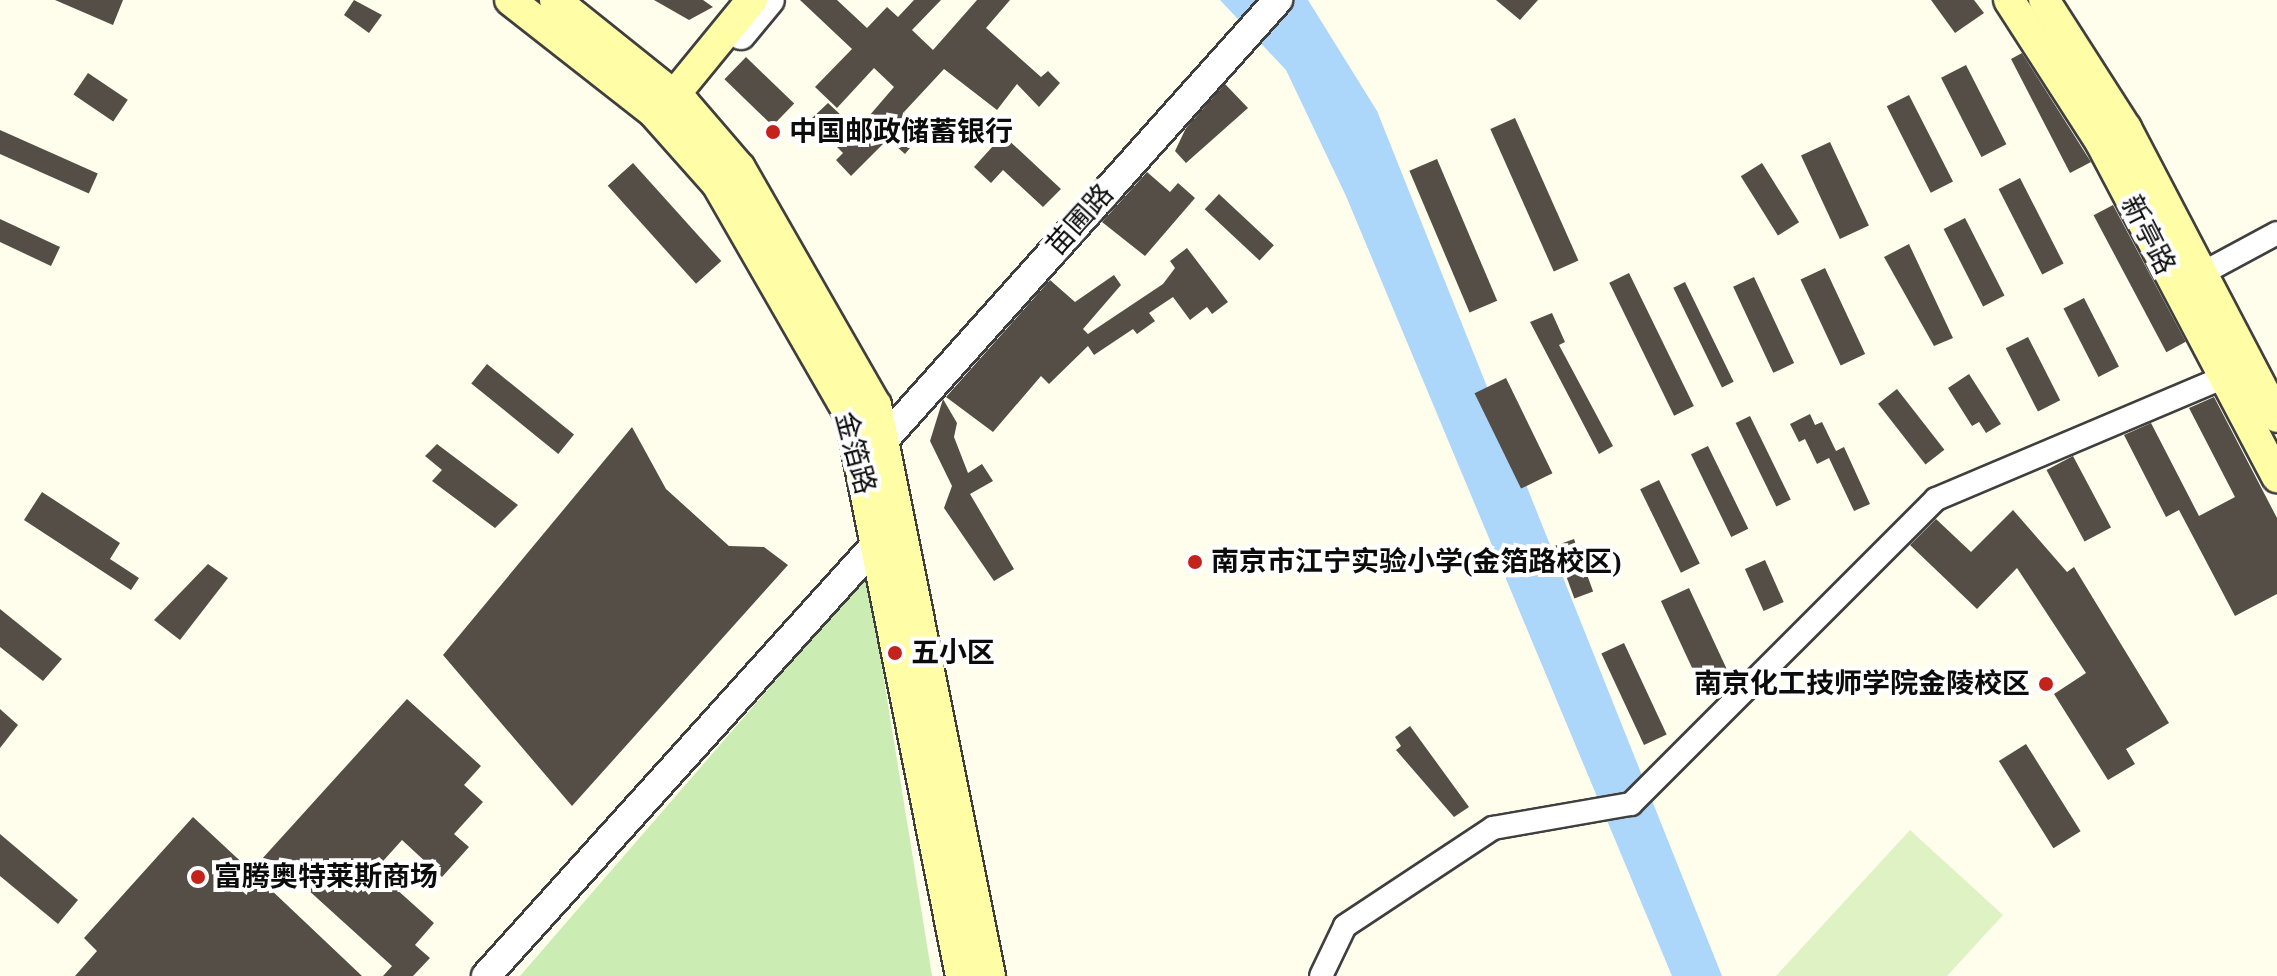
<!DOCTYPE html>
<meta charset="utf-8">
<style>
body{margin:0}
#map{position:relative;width:2277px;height:976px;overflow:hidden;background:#fffdeb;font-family:"Times New Roman","Noto Sans SC",serif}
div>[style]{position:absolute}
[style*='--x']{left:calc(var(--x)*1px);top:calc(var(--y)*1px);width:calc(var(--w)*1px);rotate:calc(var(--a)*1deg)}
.green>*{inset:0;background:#cbecb2}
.pitch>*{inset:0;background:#def2c4}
.water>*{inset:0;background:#acd6fa}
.building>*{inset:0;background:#554e47;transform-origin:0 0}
.roads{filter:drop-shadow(2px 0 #3f3f3f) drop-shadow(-2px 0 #3f3f3f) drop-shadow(0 2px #3f3f3f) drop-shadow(0 -2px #3f3f3f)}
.minor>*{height:22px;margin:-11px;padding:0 11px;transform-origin:11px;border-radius:11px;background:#fff}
.tertiary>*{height:28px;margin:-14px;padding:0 14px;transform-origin:14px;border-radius:14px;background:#fff}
.secondary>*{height:30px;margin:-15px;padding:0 15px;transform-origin:15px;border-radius:15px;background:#fffda6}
.dots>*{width:22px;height:22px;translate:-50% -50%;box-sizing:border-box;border:4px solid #fff;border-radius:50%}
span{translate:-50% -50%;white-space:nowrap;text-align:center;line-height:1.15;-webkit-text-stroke:8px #fff;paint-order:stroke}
.poi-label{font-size:28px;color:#0c0c0c;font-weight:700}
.left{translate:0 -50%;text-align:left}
.right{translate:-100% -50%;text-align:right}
.street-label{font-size:28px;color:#0c0c0c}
</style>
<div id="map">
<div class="green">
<div style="clip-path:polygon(867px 575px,932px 976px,520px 976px)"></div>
</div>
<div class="pitch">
<div style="clip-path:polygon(1910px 830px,2003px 915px,1947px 976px,1776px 976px)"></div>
</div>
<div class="water">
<div style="clip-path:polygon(1220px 0,1308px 0,1377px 111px,1722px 976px,1672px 976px,1346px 196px,1286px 70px)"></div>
</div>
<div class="building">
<div style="clip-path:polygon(55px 0,123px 0,113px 25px)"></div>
<div style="clip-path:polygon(354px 0,382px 15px,369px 33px,344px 15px)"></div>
<div style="clip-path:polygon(654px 0,703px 0,713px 7px,689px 20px)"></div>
<div style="clip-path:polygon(800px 0,837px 0,867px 28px,887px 7px,898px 17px,914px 0,941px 0,912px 30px,933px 50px,977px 0,1010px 0,986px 28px,1041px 77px,1048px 71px,1060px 83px,1039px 107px,1017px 84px,997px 110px,944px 69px,904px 112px,925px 130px,905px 154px,888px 139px,851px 176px,836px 160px,843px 153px,810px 120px,828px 103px,857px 130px,894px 87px,874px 68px,837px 108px,815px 87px,852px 49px)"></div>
<div style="clip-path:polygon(1496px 0,1538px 0,1520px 20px)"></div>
<div style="clip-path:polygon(1931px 0,1974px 0,1984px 13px,1955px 33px)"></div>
<div style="clip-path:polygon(2022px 53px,2091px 162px,2070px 173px,2011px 59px)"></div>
<div style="left:746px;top:57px;width:67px;height:31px;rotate:44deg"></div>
<div style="left:1966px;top:65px;width:89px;height:28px;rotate:63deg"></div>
<div style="left:88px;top:73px;width:48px;height:26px;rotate:34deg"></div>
<div style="clip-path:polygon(1225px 84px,1248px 108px,1186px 163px,1175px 151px,1186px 128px)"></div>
<div style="left:1909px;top:95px;width:97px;height:25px;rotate:63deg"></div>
<div style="left:1515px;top:118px;width:156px;height:27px;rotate:66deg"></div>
<div style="left:0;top:130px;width:107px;height:22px;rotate:24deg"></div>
<div style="clip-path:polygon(1003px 135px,1061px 189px,1043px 207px,1003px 170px,991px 183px,974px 167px)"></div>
<div style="left:1830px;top:142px;width:92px;height:32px;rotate:65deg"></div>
<div style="left:1437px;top:159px;width:154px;height:30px;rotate:67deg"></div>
<div style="left:633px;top:163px;width:132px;height:34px;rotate:48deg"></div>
<div style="left:1762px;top:163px;width:70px;height:25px;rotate:58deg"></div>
<div style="clip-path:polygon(1147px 172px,1170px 192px,1178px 183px,1195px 198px,1145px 256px,1102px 222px)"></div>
<div style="left:2020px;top:178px;width:96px;height:24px;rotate:63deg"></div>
<div style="left:1219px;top:194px;width:75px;height:21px;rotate:43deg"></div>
<div style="left:2113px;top:205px;width:155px;height:22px;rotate:62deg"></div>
<div style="left:1965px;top:218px;width:87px;height:24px;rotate:63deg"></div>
<div style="clip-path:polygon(0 219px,60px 247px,51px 266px,0 242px)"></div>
<div style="clip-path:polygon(1909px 244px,1953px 338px,1934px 346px,1884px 257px)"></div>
<div style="clip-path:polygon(1187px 248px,1228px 302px,1212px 314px,1207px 307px,1190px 320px,1173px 297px,1149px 313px,1155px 321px,1137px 334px,1133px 329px,1094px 355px,1088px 346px,1049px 384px,1041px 376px,993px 432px,946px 397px,1050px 280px,1075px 302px,1114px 275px,1121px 285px,1083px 329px,1088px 334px,1163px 284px,1175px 268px,1170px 261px)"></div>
<div style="left:1825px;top:268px;width:95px;height:27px;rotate:65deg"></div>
<div style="left:1629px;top:273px;width:148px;height:22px;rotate:64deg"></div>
<div style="left:1754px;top:277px;width:95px;height:23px;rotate:65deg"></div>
<div style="left:1685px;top:282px;width:111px;height:13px;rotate:64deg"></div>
<div style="left:2084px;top:298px;width:77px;height:23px;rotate:63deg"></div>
<div style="clip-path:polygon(1552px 313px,1565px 342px,1559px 345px,1613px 446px,1599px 454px,1530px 322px)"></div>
<div style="left:2028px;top:337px;width:71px;height:25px;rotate:63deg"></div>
<div style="left:487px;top:364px;width:112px;height:25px;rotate:39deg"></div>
<div style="clip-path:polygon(1969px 374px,2001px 424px,1986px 433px,1979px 422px,1972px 426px,1948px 388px)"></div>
<div style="left:1506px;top:378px;width:106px;height:35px;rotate:64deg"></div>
<div style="left:1897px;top:389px;width:77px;height:24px;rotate:52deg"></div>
<div style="clip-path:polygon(2214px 397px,2277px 518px,2277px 594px,2235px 616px,2179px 510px,2166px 517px,2124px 435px,2151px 423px,2199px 516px,2235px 497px,2189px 408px)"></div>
<div style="clip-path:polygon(943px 399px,957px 423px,954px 437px,968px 473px,982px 464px,993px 481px,970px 494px,1014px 569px,994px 581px,944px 508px,952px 486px,930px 441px)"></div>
<div style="clip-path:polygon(1810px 414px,1815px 425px,1822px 422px,1836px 451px,1844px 447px,1870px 504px,1854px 511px,1829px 458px,1817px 464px,1805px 439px,1799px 442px,1790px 424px)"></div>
<div style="left:1750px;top:416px;width:93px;height:16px;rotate:64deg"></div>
<div style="clip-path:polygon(632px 427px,666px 489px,729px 546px,764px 547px,788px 565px,572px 806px,443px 655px)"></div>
<div style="clip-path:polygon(437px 444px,518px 505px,495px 528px,432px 481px,442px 470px,425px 456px)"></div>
<div style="left:1708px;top:446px;width:92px;height:19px;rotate:64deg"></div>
<div style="left:2073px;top:456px;width:81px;height:30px;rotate:62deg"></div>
<div style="left:1659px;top:480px;width:93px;height:21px;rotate:64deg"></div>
<div style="clip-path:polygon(42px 492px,120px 543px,110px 559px,139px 578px,131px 590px,24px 520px)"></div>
<div style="clip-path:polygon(2013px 510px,2067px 572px,2074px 567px,2169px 723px,2126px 749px,2135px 764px,2108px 780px,2054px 694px,2086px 673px,2017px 568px,1977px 609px,1910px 545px,1936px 519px,1971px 552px)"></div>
<div style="left:1574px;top:539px;width:56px;height:20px;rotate:70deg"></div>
<div style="left:1765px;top:560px;width:46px;height:22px;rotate:66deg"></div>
<div style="clip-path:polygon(208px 564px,228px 578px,180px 640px,154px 620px)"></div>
<div style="left:1689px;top:588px;width:92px;height:31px;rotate:65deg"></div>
<div style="clip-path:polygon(0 609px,62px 659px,43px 681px,0 647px)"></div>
<div style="left:1624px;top:643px;width:101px;height:25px;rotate:65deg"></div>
<div style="clip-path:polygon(407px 699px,481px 766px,464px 785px,483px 802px,454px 834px,469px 847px,442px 877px,402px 840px,375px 870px,434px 923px,415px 945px,430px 958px,413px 976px,383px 976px,392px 966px,285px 869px,268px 887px,362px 976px,75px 976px,97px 951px,84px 938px,193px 817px,251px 871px)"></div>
<div style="clip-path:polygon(0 709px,18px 725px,0 748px)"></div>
<div style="clip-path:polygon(1410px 726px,1469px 807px,1454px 817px,1396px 750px,1401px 746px,1395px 737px)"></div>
<div style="left:2026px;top:744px;width:103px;height:32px;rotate:58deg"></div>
<div style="clip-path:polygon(0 834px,78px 900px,58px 924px,0 876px)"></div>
</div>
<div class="roads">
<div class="minor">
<div style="--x:2201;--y:274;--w:86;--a:-28.3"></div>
<div style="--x:1321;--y:976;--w:55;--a:-64.4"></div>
<div style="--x:1345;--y:926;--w:178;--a:-33.5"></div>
<div style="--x:1493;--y:828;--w:140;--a:-9.9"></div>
<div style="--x:1631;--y:804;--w:431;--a:-45"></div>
<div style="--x:1936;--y:499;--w:327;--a:-22.9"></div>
</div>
<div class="tertiary">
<div style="--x:741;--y:35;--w:45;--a:-50.4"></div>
<div style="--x:884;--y:440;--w:591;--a:-48.16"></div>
<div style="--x:486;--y:976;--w:583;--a:-47.92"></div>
</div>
<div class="secondary">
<div style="--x:510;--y:0;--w:182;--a:38.1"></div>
<div style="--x:653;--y:112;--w:96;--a:48.4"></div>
<div style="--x:717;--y:184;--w:267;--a:60.1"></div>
<div style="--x:850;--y:415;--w:572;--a:78.81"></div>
<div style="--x:555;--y:0;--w:166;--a:38.7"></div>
<div style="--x:685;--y:104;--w:84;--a:49.3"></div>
<div style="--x:740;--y:168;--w:273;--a:60.2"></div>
<div style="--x:876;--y:405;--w:582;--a:78.71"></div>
<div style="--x:2009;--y:0;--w:170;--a:57.2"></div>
<div style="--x:2101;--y:143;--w:378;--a:62.2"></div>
<div style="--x:2044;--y:0;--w:152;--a:57.4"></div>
<div style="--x:2126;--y:128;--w:326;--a:62.4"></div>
<div style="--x:662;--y:110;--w:142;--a:-50.7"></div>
</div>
</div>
<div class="dots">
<div style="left:773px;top:132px;background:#c4231c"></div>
<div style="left:1195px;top:562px;background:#c4231c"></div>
<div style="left:895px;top:653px;background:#c4231c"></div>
<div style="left:2046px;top:684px;background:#c4231c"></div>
<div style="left:198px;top:877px;background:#c4231c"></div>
</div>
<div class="poi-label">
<span class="left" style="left:789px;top:132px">中国邮政储蓄银行</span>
<span class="left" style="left:1211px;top:562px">南京市江宁实验小学(金箔路校区)</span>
<span class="left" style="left:911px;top:653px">五小区</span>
<span class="right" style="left:2030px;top:684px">南京化工技师学院金陵校区</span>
<span class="left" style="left:214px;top:877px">富腾奥特莱斯商场</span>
</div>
<div class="street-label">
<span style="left:1080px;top:220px;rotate:-48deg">苗圃路</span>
<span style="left:2148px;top:235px;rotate:63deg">新亭路</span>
<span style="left:855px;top:453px;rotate:75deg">金箔路</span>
</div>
</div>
